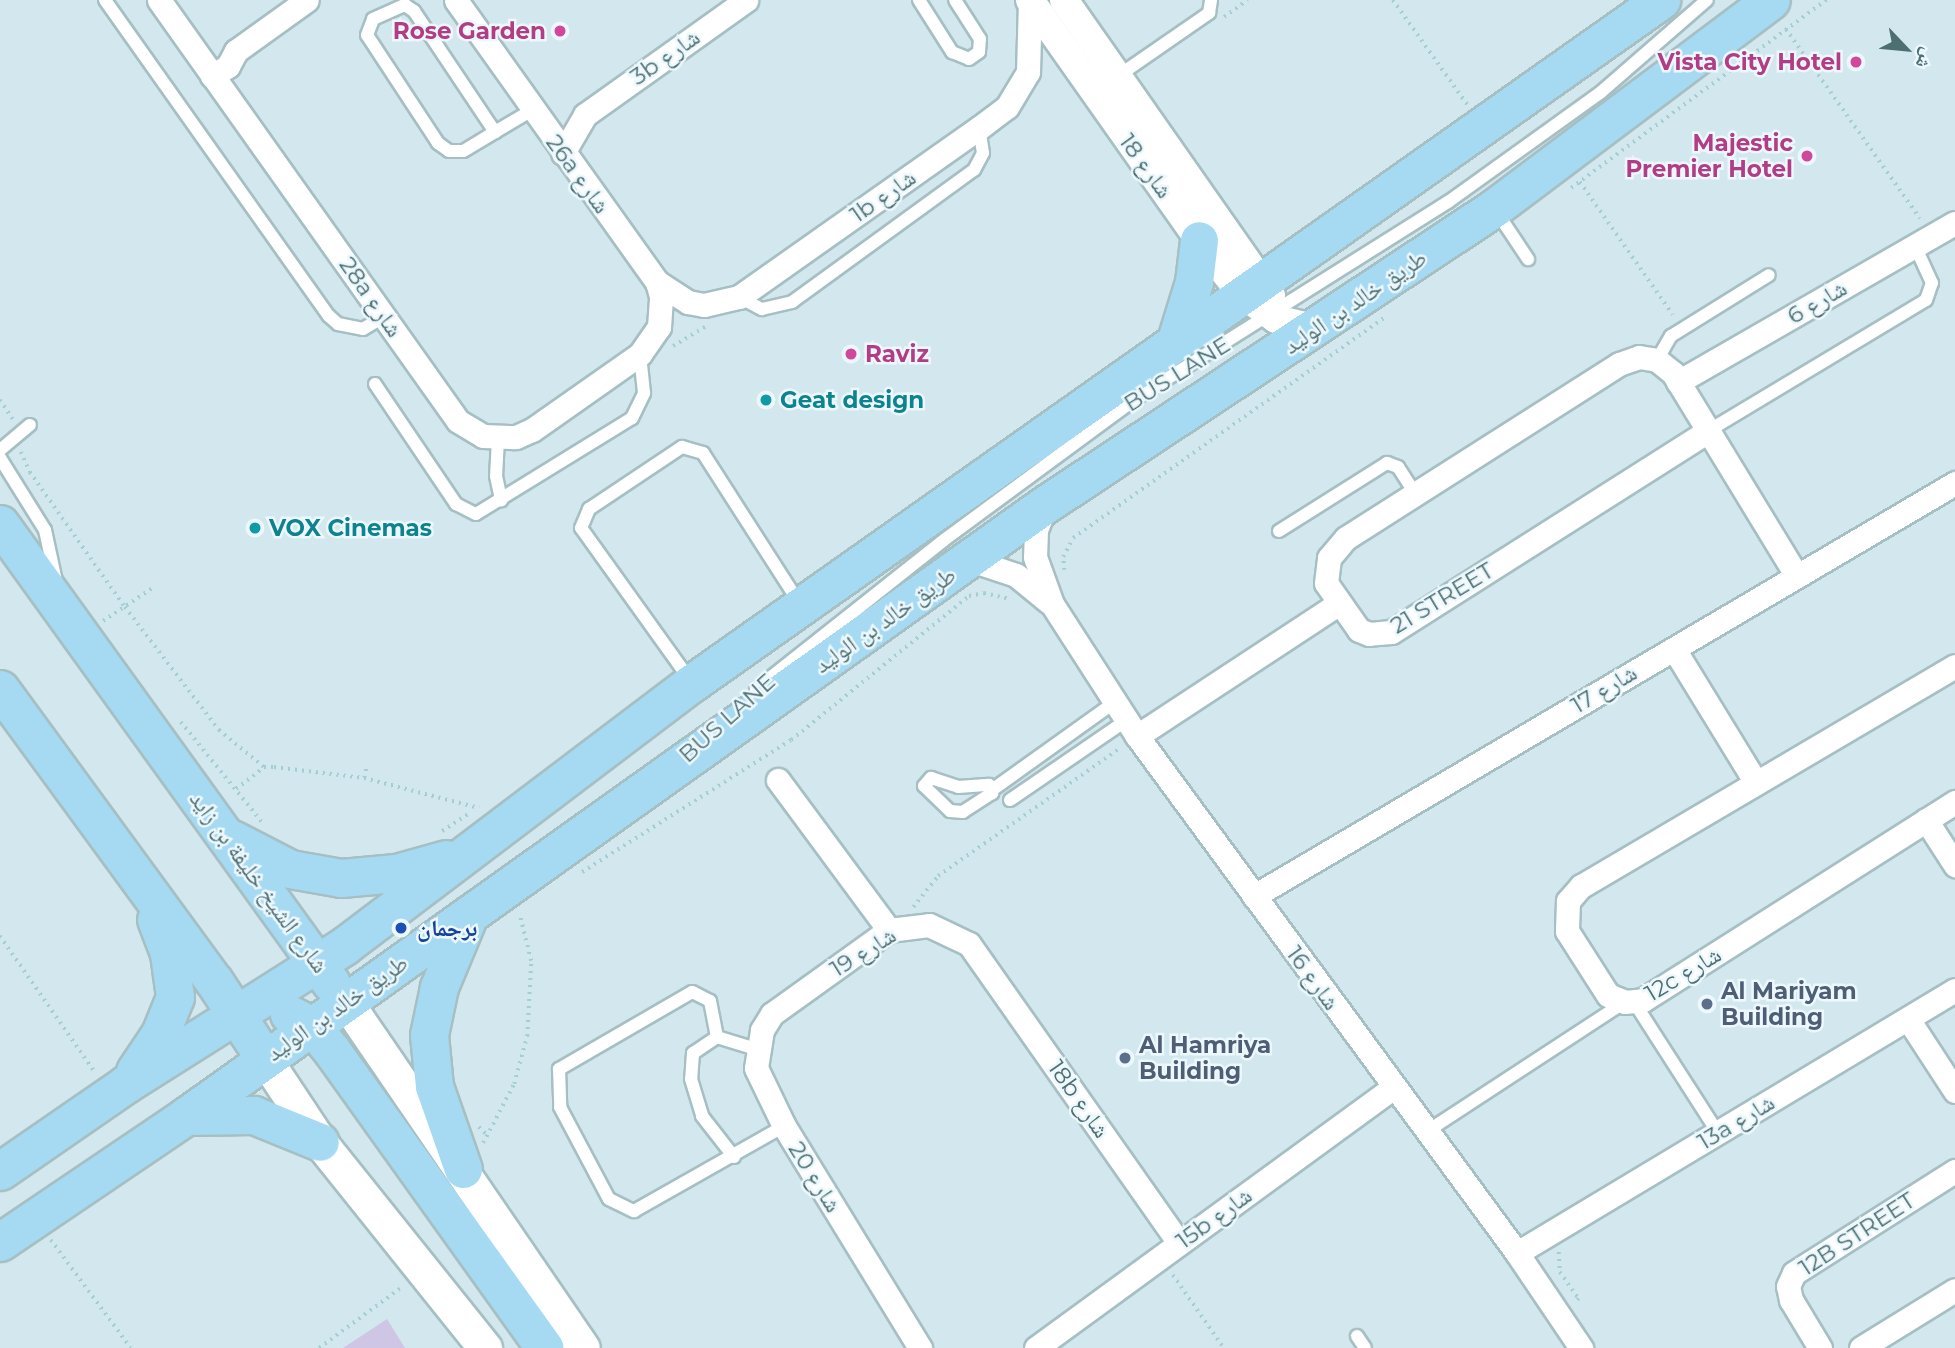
<!DOCTYPE html>
<meta charset="utf-8">
<style>
body{margin:0}
#map{position:relative;width:1955px;height:1348px;overflow:hidden;background:#e6f4fa;font-family:Montserrat,"Noto Naskh Arabic",sans-serif}
div>[style]{position:absolute}
[style*='--x']{left:calc(var(--x)*1px);top:calc(var(--y)*1px);width:calc(var(--w)*1px);rotate:calc(var(--a)*1deg)}
.residential>*{inset:0;background:#d3e7ee;transform-origin:0 0}
.green>*{inset:0;background:#cfc6e6}
.path>*{height:3.5px;margin-top:-1.75px;transform-origin:0;background:repeating-linear-gradient(90deg,#a4ced2 0 2px,transparent 0 7px)}
.roads{filter:drop-shadow(2px 0 #a6bfc3) drop-shadow(-2px 0 #a6bfc3) drop-shadow(0 2px #a6bfc3) drop-shadow(0 -2px #a6bfc3)}
.service>*{height:12px;margin:-6px;padding:0 6px;transform-origin:6px;border-radius:6px;background:#fff}
.minor>*{height:23px;margin:-11.5px;padding:0 11.5px;transform-origin:11.5px;border-radius:11.5px;background:#fff}
.tertiary>*{height:28px;margin:-14px;padding:0 14px;transform-origin:14px;border-radius:14px;background:#fff}
.secondary>*{height:33px;margin:-16.5px;padding:0 16.5px;transform-origin:16.5px;border-radius:16.5px;background:#fff}
.primary>*{height:37px;margin:-18.5px;padding:0 18.5px;transform-origin:18.5px;border-radius:18.5px;background:#a5daf2}
.dots>*{width:19px;height:19px;translate:-50% -50%;box-sizing:border-box;border:4px solid #ecf8fd;border-radius:50%}
span{translate:-50% -50%;white-space:nowrap;text-align:center;line-height:1.15;-webkit-text-stroke:5px #ecf8fd;paint-order:stroke}
.hotel-label{font-size:23px;color:#b23c85;font-weight:700}
.right{translate:-100% -50%;text-align:right}
.left{translate:0 -50%;text-align:left}
.street-label{font-size:23px;color:#4e6f71}
.culture-label{font-size:23px;color:#0d838f;font-weight:700}
.transit-label{font-size:23px;color:#164399;font-weight:700}
.service-label{font-size:23px;color:#4e5e75;font-weight:700}
.north{position:absolute;left:1871px;top:14px;width:70px;height:70px;-webkit-text-stroke:5px #ecf8fd;paint-order:stroke;rotate:116deg;font-size:19px;font-weight:700;line-height:28px;text-align:center;color:#4e6f71}
.north::after{content:'';display:block;margin:auto;width:24px;height:32px;background:#4e6f71;clip-path:polygon(50% 0,100% 100%,50% 72%,0 100%)}
</style>
<div id="map">
<div class="residential">
<div style="left:0;top:0;width:1955px;height:1348px"></div>
</div>
<div class="green">
<div style="clip-path:polygon(387px 1319px,405px 1348px,343px 1348px)"></div>
</div>
<div class="path">
<div style="--x:1393;--y:0;--w:128;--a:54.6"></div>
<div style="--x:1224;--y:17;--w:29;--a:-36"></div>
<div style="--x:1786;--y:29;--w:232;--a:54.7"></div>
<div style="--x:1580;--y:182;--w:162;--a:55"></div>
<div style="--x:1571;--y:188;--w:317;--a:-36.4"></div>
<div style="--x:673;--y:346;--w:39;--a:-31"></div>
<div style="--x:0;--y:400;--w:23;--a:56"></div>
<div style="--x:21;--y:452;--w:22;--a:66"></div>
<div style="--x:30;--y:472;--w:165;--a:54.9"></div>
<div style="--x:125;--y:607;--w:155;--a:52.6"></div>
<div style="--x:219;--y:730;--w:58;--a:39.4"></div>
<div style="--x:1064;--y:570;--w:13;--a:-94"></div>
<div style="--x:1063;--y:557;--w:21;--a:-62"></div>
<div style="--x:1073;--y:538;--w:384;--a:-35.3"></div>
<div style="--x:103;--y:621;--w:58;--a:-33.7"></div>
<div style="--x:181;--y:722;--w:129;--a:51"></div>
<div style="--x:364;--y:778;--w:14;--a:-78"></div>
<div style="--x:236;--y:789;--w:36;--a:-38"></div>
<div style="--x:264;--y:767;--w:10;--a:0"></div>
<div style="--x:274;--y:767;--w:91;--a:7"></div>
<div style="--x:364;--y:778;--w:119;--a:14.6"></div>
<div style="--x:442;--y:831;--w:31;--a:-33"></div>
<div style="--x:582;--y:872;--w:247;--a:-32.3"></div>
<div style="--x:791;--y:740;--w:229;--a:-39"></div>
<div style="--x:969;--y:596;--w:15;--a:-11"></div>
<div style="--x:984;--y:593;--w:26;--a:13"></div>
<div style="--x:913;--y:907;--w:40;--a:-51"></div>
<div style="--x:938;--y:876;--w:223;--a:-35.1"></div>
<div style="--x:0;--y:936;--w:166;--a:55.1"></div>
<div style="--x:479;--y:1127;--w:13;--a:45"></div>
<div style="--x:483;--y:1143;--w:67;--a:-62.3"></div>
<div style="--x:514;--y:1084;--w:50;--a:-74.8"></div>
<div style="--x:527;--y:1036;--w:75;--a:-86.9"></div>
<div style="--x:531;--y:961;--w:49;--a:-104"></div>
<div style="--x:51;--y:1240;--w:134;--a:53.5"></div>
<div style="--x:1559;--y:1252;--w:20;--a:87"></div>
<div style="--x:1560;--y:1272;--w:33;--a:55"></div>
<div style="--x:1579;--y:1299;--w:6;--a:141"></div>
<div style="--x:1173;--y:1275;--w:89;--a:55.1"></div>
<div style="--x:319;--y:1348;--w:103;--a:-36.3"></div>
</div>
<div class="roads">
<div class="service">
<div style="--x:105;--y:0;--w:387;--a:54.7"></div>
<div style="--x:329;--y:316;--w:12;--a:42"></div>
<div style="--x:338;--y:324;--w:25;--a:11"></div>
<div style="--x:363;--y:329;--w:26;--a:-31"></div>
<div style="--x:919;--y:0;--w:62;--a:57.6"></div>
<div style="--x:952;--y:52;--w:18;--a:22"></div>
<div style="--x:969;--y:59;--w:12;--a:-35"></div>
<div style="--x:979;--y:52;--w:13;--a:-86"></div>
<div style="--x:980;--y:39;--w:46;--a:-122.7"></div>
<div style="--x:405;--y:5;--w:11;--a:34"></div>
<div style="--x:414;--y:11;--w:146;--a:56.2"></div>
<div style="--x:495;--y:132;--w:37;--a:149"></div>
<div style="--x:463;--y:151;--w:14;--a:180"></div>
<div style="--x:449;--y:151;--w:14;--a:-144"></div>
<div style="--x:438;--y:143;--w:129;--a:-123.3"></div>
<div style="--x:367;--y:35;--w:17;--a:-69"></div>
<div style="--x:373;--y:19;--w:35;--a:-24"></div>
<div style="--x:1118;--y:76;--w:111;--a:-34.7"></div>
<div style="--x:1209;--y:13;--w:13;--a:-81"></div>
<div style="--x:495;--y:132;--w:43;--a:-30.7"></div>
<div style="--x:1496;--y:211;--w:58;--a:56.3"></div>
<div style="--x:739;--y:297;--w:26;--a:28"></div>
<div style="--x:762;--y:309;--w:31;--a:-13"></div>
<div style="--x:792;--y:302;--w:225;--a:-36"></div>
<div style="--x:974;--y:170;--w:19;--a:-62"></div>
<div style="--x:983;--y:153;--w:25;--a:-99"></div>
<div style="--x:1657;--y:360;--w:28;--a:-60"></div>
<div style="--x:1671;--y:336;--w:115;--a:-31.9"></div>
<div style="--x:375;--y:384;--w:145;--a:56"></div>
<div style="--x:456;--y:504;--w:22;--a:27"></div>
<div style="--x:476;--y:514;--w:183;--a:-31.6"></div>
<div style="--x:632;--y:418;--w:28;--a:-64"></div>
<div style="--x:644;--y:393;--w:39;--a:-96"></div>
<div style="--x:1708;--y:431;--w:254;--a:-31"></div>
<div style="--x:1926;--y:300;--w:18;--a:-71"></div>
<div style="--x:1932;--y:283;--w:41;--a:-114.7"></div>
<div style="--x:498;--y:439;--w:37;--a:93"></div>
<div style="--x:496;--y:476;--w:25;--a:78"></div>
<div style="--x:0;--y:450;--w:39;--a:-40"></div>
<div style="--x:0;--y:458;--w:85;--a:58"></div>
<div style="--x:45;--y:530;--w:57;--a:77.9"></div>
<div style="--x:1279;--y:531;--w:128;--a:-32.2"></div>
<div style="--x:1387;--y:463;--w:12;--a:20"></div>
<div style="--x:1398;--y:467;--w:31;--a:57"></div>
<div style="--x:690;--y:680;--w:187;--a:-125.6"></div>
<div style="--x:581;--y:528;--w:21;--a:-67"></div>
<div style="--x:589;--y:509;--w:112;--a:-33.7"></div>
<div style="--x:682;--y:447;--w:22;--a:16"></div>
<div style="--x:703;--y:453;--w:179;--a:57.3"></div>
<div style="--x:756;--y:689;--w:240;--a:-38.4"></div>
<div style="--x:944;--y:540;--w:237;--a:-36.4"></div>
<div style="--x:1135;--y:399;--w:370;--a:-32.2"></div>
<div style="--x:1448;--y:202;--w:188;--a:-35.7"></div>
<div style="--x:1601;--y:92;--w:140;--a:-41"></div>
<div style="--x:931;--y:778;--w:28;--a:18"></div>
<div style="--x:958;--y:787;--w:31;--a:-4"></div>
<div style="--x:989;--y:785;--w:9;--a:69"></div>
<div style="--x:992;--y:793;--w:35;--a:147"></div>
<div style="--x:963;--y:812;--w:13;--a:-176"></div>
<div style="--x:950;--y:811;--w:36;--a:-136"></div>
<div style="--x:924;--y:786;--w:11;--a:-49"></div>
<div style="--x:992;--y:790;--w:151;--a:-35.6"></div>
<div style="--x:1010;--y:800;--w:142;--a:-34.4"></div>
<div style="--x:1634;--y:1002;--w:156;--a:57.3"></div>
<div style="--x:717;--y:1037;--w:29;--a:146"></div>
<div style="--x:693;--y:1053;--w:26;--a:94"></div>
<div style="--x:691;--y:1079;--w:39;--a:73"></div>
<div style="--x:702;--y:1116;--w:52;--a:52"></div>
<div style="--x:756;--y:1049;--w:41;--a:-162.9"></div>
<div style="--x:717;--y:1037;--w:37;--a:-101"></div>
<div style="--x:710;--y:1001;--w:20;--a:-153"></div>
<div style="--x:692;--y:992;--w:154;--a:149.9"></div>
<div style="--x:559;--y:1069;--w:38;--a:88"></div>
<div style="--x:560;--y:1107;--w:104;--a:62"></div>
<div style="--x:609;--y:1199;--w:28;--a:26"></div>
<div style="--x:634;--y:1211;--w:172;--a:-29.5"></div>
<div style="--x:1426;--y:1132;--w:238;--a:-33.2"></div>
<div style="--x:1357;--y:1336;--w:14;--a:56"></div>
</div>
<div class="minor">
<div style="--x:159;--y:0;--w:516;--a:54.62"></div>
<div style="--x:458;--y:421;--w:29;--a:31"></div>
<div style="--x:483;--y:436;--w:33;--a:2"></div>
<div style="--x:516;--y:437;--w:17;--a:-24"></div>
<div style="--x:532;--y:430;--w:132;--a:-35.1"></div>
<div style="--x:640;--y:354;--w:33;--a:-55"></div>
<div style="--x:659;--y:327;--w:31;--a:-86"></div>
<div style="--x:661;--y:296;--w:15;--a:-106"></div>
<div style="--x:657;--y:282;--w:346;--a:-125.5"></div>
<div style="--x:212;--y:76;--w:19;--a:-32"></div>
<div style="--x:228;--y:66;--w:17;--a:-62"></div>
<div style="--x:236;--y:51;--w:87;--a:-35.7"></div>
<div style="--x:563;--y:153;--w:44;--a:-59.9"></div>
<div style="--x:585;--y:115;--w:198;--a:-35.5"></div>
<div style="--x:657;--y:282;--w:37;--a:33"></div>
<div style="--x:688;--y:302;--w:16;--a:11"></div>
<div style="--x:704;--y:305;--w:36;--a:-13"></div>
<div style="--x:739;--y:297;--w:294;--a:-35.2"></div>
<div style="--x:979;--y:128;--w:35;--a:-37"></div>
<div style="--x:1007;--y:107;--w:41;--a:-59"></div>
<div style="--x:1028;--y:72;--w:72;--a:-88.4"></div>
<div style="--x:1678;--y:382;--w:319;--a:-29.9"></div>
<div style="--x:1708;--y:431;--w:375;--a:147.6"></div>
<div style="--x:1391;--y:632;--w:22;--a:175"></div>
<div style="--x:1369;--y:634;--w:11;--a:-158"></div>
<div style="--x:1359;--y:630;--w:57;--a:-125.1"></div>
<div style="--x:1326;--y:583;--w:25;--a:-83"></div>
<div style="--x:1329;--y:558;--w:26;--a:-50"></div>
<div style="--x:1346;--y:538;--w:324;--a:-32.5"></div>
<div style="--x:1619;--y:364;--w:21;--a:-19"></div>
<div style="--x:1639;--y:357;--w:18;--a:9"></div>
<div style="--x:1657;--y:360;--w:21;--a:39"></div>
<div style="--x:1673;--y:373;--w:238;--a:58.6"></div>
<div style="--x:1046;--y:504;--w:28;--a:111"></div>
<div style="--x:1036;--y:530;--w:27;--a:92"></div>
<div style="--x:1035;--y:557;--w:50;--a:70.1"></div>
<div style="--x:1052;--y:604;--w:157;--a:57.2"></div>
<div style="--x:1137;--y:736;--w:642;--a:53.68"></div>
<div style="--x:1517;--y:1253;--w:115;--a:56"></div>
<div style="--x:971;--y:560;--w:47;--a:18.4"></div>
<div style="--x:1016;--y:575;--w:43;--a:39.3"></div>
<div style="--x:1674;--y:649;--w:157;--a:58.5"></div>
<div style="--x:1955;--y:666;--w:434;--a:149.5"></div>
<div style="--x:1581;--y:886;--w:20;--a:131"></div>
<div style="--x:1568;--y:901;--w:30;--a:92"></div>
<div style="--x:1567;--y:931;--w:76;--a:57.4"></div>
<div style="--x:1608;--y:995;--w:18;--a:22"></div>
<div style="--x:1625;--y:1002;--w:18;--a:-6"></div>
<div style="--x:1643;--y:1000;--w:370;--a:-32.4"></div>
<div style="--x:1137;--y:736;--w:240;--a:-33.3"></div>
<div style="--x:778;--y:780;--w:187;--a:53.5"></div>
<div style="--x:1926;--y:820;--w:54;--a:57.2"></div>
<div style="--x:1254;--y:896;--w:814;--a:-30.5"></div>
<div style="--x:1908;--y:1019;--w:86;--a:56.9"></div>
<div style="--x:1517;--y:1253;--w:511;--a:-30.98"></div>
<div style="--x:920;--y:1348;--w:260;--a:-121.5"></div>
<div style="--x:784;--y:1126;--w:64;--a:-115.8"></div>
<div style="--x:756;--y:1068;--w:38;--a:-81"></div>
<div style="--x:762;--y:1030;--w:19;--a:-58"></div>
<div style="--x:772;--y:1014;--w:144;--a:-35.7"></div>
<div style="--x:889;--y:930;--w:40;--a:-7.1"></div>
<div style="--x:929;--y:925;--w:44;--a:25.4"></div>
<div style="--x:969;--y:944;--w:365;--a:54.9"></div>
<div style="--x:1036;--y:1348;--w:442;--a:-36.1"></div>
<div style="--x:1820;--y:1348;--w:56;--a:-121.1"></div>
<div style="--x:1791;--y:1300;--w:14;--a:-102"></div>
<div style="--x:1788;--y:1286;--w:14;--a:-65"></div>
<div style="--x:1794;--y:1273;--w:191;--a:-32.4"></div>
<div style="--x:1861;--y:1348;--w:110;--a:-31.7"></div>
</div>
<div class="tertiary">
<div style="--x:1030;--y:0;--w:294;--a:54.8"></div>
<div style="--x:1199;--y:240;--w:69;--a:51.5"></div>
<div style="--x:1242;--y:294;--w:42;--a:36.3"></div>
<div style="--x:1276;--y:319;--w:42;--a:13.7"></div>
<div style="--x:1064;--y:0;--w:361;--a:55"></div>
</div>
<div class="secondary">
<div style="--x:346;--y:1002;--w:419;--a:55.6"></div>
<div style="--x:265;--y:1059;--w:100;--a:56.5"></div>
<div style="--x:320;--y:1142;--w:264;--a:51.3"></div>
</div>
<div class="primary">
<div style="--x:1177;--y:337;--w:58;--a:-72.8"></div>
<div style="--x:1194;--y:282;--w:42;--a:-83.2"></div>
<div style="--x:0;--y:524;--w:566;--a:54.2"></div>
<div style="--x:0;--y:689;--w:362;--a:53.8"></div>
<div style="--x:214;--y:981;--w:93;--a:56.8"></div>
<div style="--x:232;--y:839;--w:65;--a:27.3"></div>
<div style="--x:290;--y:869;--w:52;--a:10"></div>
<div style="--x:341;--y:878;--w:55;--a:-5.2"></div>
<div style="--x:396;--y:873;--w:52;--a:-15.6"></div>
<div style="--x:289;--y:1014;--w:25;--a:27"></div>
<div style="--x:311;--y:1025;--w:33;--a:51"></div>
<div style="--x:332;--y:1051;--w:365;--a:54.4"></div>
<div style="--x:135;--y:1071;--w:45;--a:-56"></div>
<div style="--x:160;--y:1034;--w:40;--a:-68"></div>
<div style="--x:175;--y:997;--w:44;--a:-97.8"></div>
<div style="--x:169;--y:953;--w:36;--a:-111"></div>
<div style="--x:186;--y:1116;--w:68;--a:-0.8"></div>
<div style="--x:254;--y:1115;--w:71;--a:22.2"></div>
<div style="--x:463;--y:1169;--w:88;--a:-109.3"></div>
<div style="--x:434;--y:1086;--w:51;--a:-95.6"></div>
<div style="--x:429;--y:1035;--w:49;--a:-78.2"></div>
<div style="--x:439;--y:987;--w:78;--a:-67.4"></div>
<div style="--x:0;--y:1171;--w:153;--a:-34.6"></div>
<div style="--x:126;--y:1084;--w:258;--a:-32.3"></div>
<div style="--x:344;--y:946;--w:436;--a:-37.1"></div>
<div style="--x:692;--y:683;--w:1186;--a:-35.18"></div>
<div style="--x:0;--y:1242;--w:225;--a:-34.1"></div>
<div style="--x:186;--y:1116;--w:1056;--a:-35.44"></div>
<div style="--x:1046;--y:504;--w:537;--a:-33.45"></div>
<div style="--x:1494;--y:208;--w:346;--a:-36.9"></div>
</div>
</div>
<div class="dots">
<div style="left:560px;top:31px;background:#d1479c"></div>
<div style="left:1856px;top:62px;background:#d1479c"></div>
<div style="left:1807px;top:156px;background:#d1479c"></div>
<div style="left:851px;top:354px;background:#d1479c"></div>
<div style="left:766px;top:400px;background:#0f9aa8"></div>
<div style="left:255px;top:528px;background:#0f9aa8"></div>
<div style="left:401px;top:928px;background:#1a4fb4"></div>
<div style="left:1707px;top:1004px;background:#5c6f8a"></div>
<div style="left:1125px;top:1058px;background:#5c6f8a"></div>
</div>
<div class="hotel-label">
<span class="right" style="left:546px;top:31px">Rose Garden</span>
<span class="right" style="left:1842px;top:62px">Vista City Hotel</span>
<span class="right" style="left:1793px;top:156px">Majestic<br>Premier Hotel</span>
<span class="left" style="left:865px;top:354px">Raviz</span>
</div>
<div class="street-label">
<span style="left:665px;top:57px;rotate:-35deg">3b شارع</span>
<span style="left:1146px;top:166px;rotate:54deg">شارع 18</span>
<span style="left:578px;top:174px;rotate:54deg">26a شارع</span>
<span style="left:883px;top:196px;rotate:-35deg">1b شارع</span>
<span style="left:371px;top:297px;rotate:55deg">28a شارع</span>
<span style="left:1355px;top:302px;rotate:-34deg">طريق خالد بن الوليد</span>
<span style="left:1817px;top:302px;rotate:-30deg">شارع 6</span>
<span style="left:1177px;top:374px;rotate:-32deg">BUS LANE</span>
<span style="left:1442px;top:598px;rotate:-31deg">21 STREET</span>
<span style="left:885px;top:620px;rotate:-35deg">طريق خالد بن الوليد</span>
<span style="left:1604px;top:689px;rotate:-31deg">شارع 17</span>
<span style="left:727px;top:718px;rotate:-42deg">BUS LANE</span>
<span style="left:259px;top:882px;rotate:54deg">شارع الشيخ خليفة بن زايد</span>
<span style="left:863px;top:952px;rotate:-32deg">شارع 19</span>
<span style="left:1683px;top:974px;rotate:-31deg">12c شارع</span>
<span style="left:1313px;top:978px;rotate:54deg">شارع 16</span>
<span style="left:337px;top:1008px;rotate:-35deg">طريق خالد بن الوليد</span>
<span style="left:1079px;top:1099px;rotate:55deg">18b شارع</span>
<span style="left:1736px;top:1122px;rotate:-31deg">13a شارع</span>
<span style="left:815px;top:1177px;rotate:58deg">شارع 20</span>
<span style="left:1214px;top:1218px;rotate:-36deg">15b شارع</span>
<span style="left:1857px;top:1234px;rotate:-33deg">12B STREET</span>
</div>
<div class="culture-label">
<span class="left" style="left:780px;top:400px">Geat design</span>
<span class="left" style="left:269px;top:528px">VOX Cinemas</span>
</div>
<div class="transit-label">
<span class="left" style="left:417px;top:928px">برجمان</span>
</div>
<div class="service-label">
<span class="left" style="left:1721px;top:1004px">Al Mariyam<br>Building</span>
<span class="left" style="left:1139px;top:1058px">Al Hamriya<br>Building</span>
</div>
<div class="north">ش</div>
</div>
